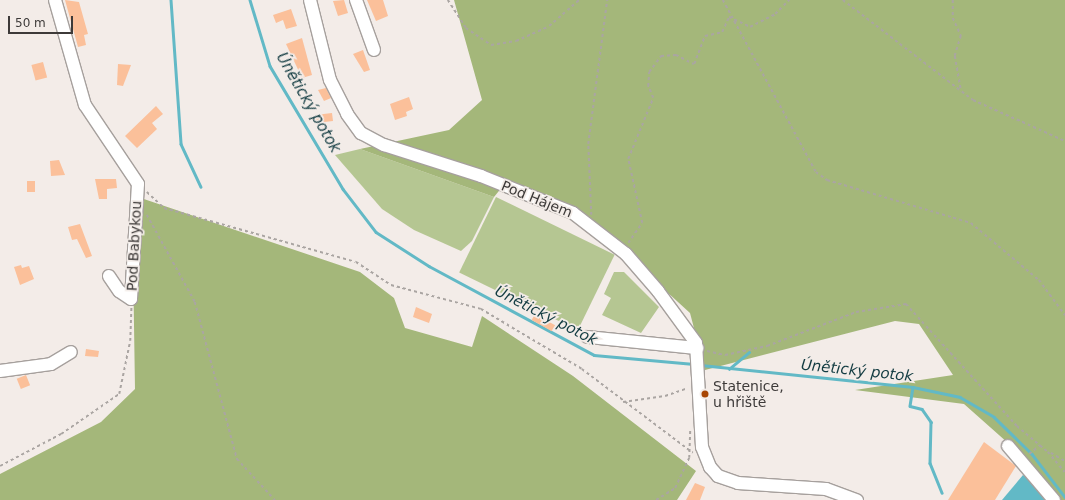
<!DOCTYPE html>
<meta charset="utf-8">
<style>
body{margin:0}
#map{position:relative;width:1065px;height:500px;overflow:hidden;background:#f3ece8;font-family:"DejaVu Sans",sans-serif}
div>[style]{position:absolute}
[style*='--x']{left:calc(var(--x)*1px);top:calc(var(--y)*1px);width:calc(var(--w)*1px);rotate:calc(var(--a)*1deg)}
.green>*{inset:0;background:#b5c692;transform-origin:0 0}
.forest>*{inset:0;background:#a4b77a}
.water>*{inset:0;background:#62b9c6}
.stream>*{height:2.5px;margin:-1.25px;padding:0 1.25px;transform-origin:1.25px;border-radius:1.25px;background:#62b9c6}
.building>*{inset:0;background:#fbc09a;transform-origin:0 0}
.path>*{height:1.5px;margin-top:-0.75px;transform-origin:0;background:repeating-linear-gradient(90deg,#aaa5a2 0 3px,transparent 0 6px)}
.roads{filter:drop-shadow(1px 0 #a6a09d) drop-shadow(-1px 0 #a6a09d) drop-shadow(0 1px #a6a09d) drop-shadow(0 -1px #a6a09d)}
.minor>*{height:12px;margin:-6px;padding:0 6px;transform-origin:6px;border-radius:6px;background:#fff}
.dots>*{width:11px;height:11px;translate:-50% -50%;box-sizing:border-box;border:2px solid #f3ece8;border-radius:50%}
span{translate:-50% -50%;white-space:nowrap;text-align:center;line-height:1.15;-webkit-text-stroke:3.5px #f3ece8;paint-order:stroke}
.street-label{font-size:14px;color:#3d3a39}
.poi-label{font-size:14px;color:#3d3a39}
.left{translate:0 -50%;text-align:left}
.water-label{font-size:15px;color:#133c42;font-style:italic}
.scale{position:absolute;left:8px;top:16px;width:65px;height:18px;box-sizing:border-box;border:2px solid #3d3a39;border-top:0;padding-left:5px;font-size:12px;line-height:14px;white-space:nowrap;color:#3d3a39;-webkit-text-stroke:3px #f3ece8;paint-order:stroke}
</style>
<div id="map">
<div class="green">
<div style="clip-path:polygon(360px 149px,494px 197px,472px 241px,461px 251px,414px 230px,382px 209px,335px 155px)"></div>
<div style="left:496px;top:197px;width:132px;height:84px;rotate:26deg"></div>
<div style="clip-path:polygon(614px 272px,624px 272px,659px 307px,641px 333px,602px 315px,611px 298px,604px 294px)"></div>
</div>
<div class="forest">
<div style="clip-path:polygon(454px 0,1065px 0,1065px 500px,1051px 500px,1017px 451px,964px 404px,855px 390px,953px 375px,919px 324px,895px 321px,705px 370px,690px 313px,598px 229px,507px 181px,494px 197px,360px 149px,449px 130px,482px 100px)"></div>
<div style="clip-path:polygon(132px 195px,360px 272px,394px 298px,405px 328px,472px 347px,482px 316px,573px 376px,696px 471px,677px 500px,0 500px,0 474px,101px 422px,135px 389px)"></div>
</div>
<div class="water">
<div style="clip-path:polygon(1023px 475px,1030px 479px,1045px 500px,1002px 500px)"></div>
</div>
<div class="stream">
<div style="--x:171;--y:0;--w:144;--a:86"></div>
<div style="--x:181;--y:144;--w:47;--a:65.1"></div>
<div style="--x:250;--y:0;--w:69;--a:73.1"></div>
<div style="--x:270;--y:66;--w:143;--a:59.3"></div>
<div style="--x:343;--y:189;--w:54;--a:52.5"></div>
<div style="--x:376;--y:232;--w:63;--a:32.7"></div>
<div style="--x:429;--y:266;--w:187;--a:28.3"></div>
<div style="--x:594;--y:355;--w:100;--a:5.1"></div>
<div style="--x:701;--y:365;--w:213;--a:5.9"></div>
<div style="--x:913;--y:387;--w:48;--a:12"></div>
<div style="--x:960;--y:397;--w:39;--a:30"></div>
<div style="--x:994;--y:417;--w:53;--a:44.2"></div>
<div style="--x:1032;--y:454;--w:54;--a:52.5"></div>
<div style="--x:729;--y:369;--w:26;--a:-40"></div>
<div style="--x:913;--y:387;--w:19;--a:99"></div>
<div style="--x:910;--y:406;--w:12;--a:14"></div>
<div style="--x:922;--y:409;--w:16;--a:55"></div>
<div style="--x:931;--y:422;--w:41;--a:91.4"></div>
<div style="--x:930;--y:463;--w:32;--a:68"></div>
</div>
<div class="building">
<div style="clip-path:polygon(65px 0,79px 2px,88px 34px,84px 35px,86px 45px,78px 47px)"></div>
<div style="clip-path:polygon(344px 0,348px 13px,338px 16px,333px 1px)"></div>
<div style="clip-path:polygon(367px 0,383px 0,388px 16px,376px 21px)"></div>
<div style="clip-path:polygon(291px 9px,297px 26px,286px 29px,283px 20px,276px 23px,273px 15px)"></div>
<div style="clip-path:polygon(302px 38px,312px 75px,302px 78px,286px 44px)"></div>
<div style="clip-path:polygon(363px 50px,370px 70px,364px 72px,353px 54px)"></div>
<div style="left:43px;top:62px;width:16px;height:12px;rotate:75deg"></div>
<div style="clip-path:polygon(118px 64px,131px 65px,123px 86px,117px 85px)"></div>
<div style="clip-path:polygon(326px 88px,331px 98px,324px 101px,318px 90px)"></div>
<div style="clip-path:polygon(409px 97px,413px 109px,406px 112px,407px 116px,395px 120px,390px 104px)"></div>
<div style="clip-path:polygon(156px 106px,163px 114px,152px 123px,157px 129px,137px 148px,125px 136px)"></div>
<div style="left:332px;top:113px;width:8px;height:17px;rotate:83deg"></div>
<div style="clip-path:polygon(59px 160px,65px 175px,51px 176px,50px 161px)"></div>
<div style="clip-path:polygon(95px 179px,116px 179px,117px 188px,107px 189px,107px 199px,99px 199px)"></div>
<div style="left:27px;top:181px;width:8px;height:11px"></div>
<div style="clip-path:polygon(80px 224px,92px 256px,86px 258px,77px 239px,72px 240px,68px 227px)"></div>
<div style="clip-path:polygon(21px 265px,22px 268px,29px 266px,34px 279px,20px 285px,14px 267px)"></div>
<div style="clip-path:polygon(416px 307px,432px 314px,429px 323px,413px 317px)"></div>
<div style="left:535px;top:314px;width:23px;height:7px;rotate:29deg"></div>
<div style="clip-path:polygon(86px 349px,99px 351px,98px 357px,85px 356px)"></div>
<div style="left:26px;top:375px;width:11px;height:10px;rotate:68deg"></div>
<div style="clip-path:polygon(984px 442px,1016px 466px,995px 500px,948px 500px)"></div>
<div style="clip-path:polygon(695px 483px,705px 487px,700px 500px,686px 500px)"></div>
</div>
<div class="path">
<div style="--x:448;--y:0;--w:33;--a:57"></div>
<div style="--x:466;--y:28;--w:30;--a:34"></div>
<div style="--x:491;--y:45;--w:25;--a:-9"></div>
<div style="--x:516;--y:41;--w:36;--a:-24"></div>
<div style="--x:549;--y:26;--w:40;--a:-41"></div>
<div style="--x:723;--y:0;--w:196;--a:61.6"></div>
<div style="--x:816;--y:172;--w:14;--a:36"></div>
<div style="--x:827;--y:180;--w:150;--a:16.6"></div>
<div style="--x:971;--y:223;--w:89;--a:40"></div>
<div style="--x:1039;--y:280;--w:44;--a:53.4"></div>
<div style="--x:843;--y:0;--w:164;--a:37.6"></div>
<div style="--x:973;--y:100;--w:101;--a:24"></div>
<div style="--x:953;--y:0;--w:18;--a:90"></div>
<div style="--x:953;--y:18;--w:20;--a:66"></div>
<div style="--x:961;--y:36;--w:21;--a:107"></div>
<div style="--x:955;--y:56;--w:36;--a:80"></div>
<div style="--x:147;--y:192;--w:23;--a:43"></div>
<div style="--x:164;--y:208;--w:199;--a:15.7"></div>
<div style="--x:356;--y:262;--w:42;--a:33.3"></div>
<div style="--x:391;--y:285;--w:93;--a:14.9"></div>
<div style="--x:481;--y:309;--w:117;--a:30.7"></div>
<div style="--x:582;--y:369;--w:139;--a:37.1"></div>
<div style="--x:147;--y:215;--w:99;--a:61.1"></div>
<div style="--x:195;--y:302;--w:163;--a:75"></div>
<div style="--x:237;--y:459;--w:56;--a:47.2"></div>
<div style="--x:591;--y:215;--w:71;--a:-92.4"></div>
<div style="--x:588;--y:144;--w:145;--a:-82.5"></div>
<div style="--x:628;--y:243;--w:24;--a:-55"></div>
<div style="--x:642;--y:223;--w:66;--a:-102.3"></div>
<div style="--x:628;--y:159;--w:66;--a:-67.7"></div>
<div style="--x:653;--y:98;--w:13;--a:-113"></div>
<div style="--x:648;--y:86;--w:14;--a:-86"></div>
<div style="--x:649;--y:72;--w:20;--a:-53"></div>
<div style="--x:661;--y:56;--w:15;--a:-4"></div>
<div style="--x:676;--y:55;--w:20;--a:27"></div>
<div style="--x:694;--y:64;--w:30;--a:-69"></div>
<div style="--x:705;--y:36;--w:17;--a:-13"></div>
<div style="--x:722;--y:32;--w:17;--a:-65"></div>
<div style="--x:729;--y:17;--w:23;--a:25"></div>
<div style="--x:750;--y:27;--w:28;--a:-27"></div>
<div style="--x:775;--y:14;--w:20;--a:-45"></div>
<div style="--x:707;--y:351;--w:18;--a:13"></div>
<div style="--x:725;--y:355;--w:43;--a:-12.1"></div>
<div style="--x:767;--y:346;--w:95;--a:-20.9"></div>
<div style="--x:856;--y:312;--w:51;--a:-9.1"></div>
<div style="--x:906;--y:304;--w:165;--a:47.7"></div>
<div style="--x:1017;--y:426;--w:40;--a:40"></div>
<div style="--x:1048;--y:452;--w:26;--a:50"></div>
<div style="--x:623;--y:402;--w:42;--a:-8.1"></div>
<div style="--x:665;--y:396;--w:24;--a:-19"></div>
<div style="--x:1051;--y:453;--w:16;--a:30"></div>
<div style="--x:1029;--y:454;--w:14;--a:-39"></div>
<div style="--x:0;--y:466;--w:69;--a:-27.7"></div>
<div style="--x:61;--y:434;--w:70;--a:-34.6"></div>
<div style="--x:119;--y:394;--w:54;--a:-78.3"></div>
<div style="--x:130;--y:341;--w:33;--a:-88"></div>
<div style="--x:656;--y:500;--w:22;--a:-32"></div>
<div style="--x:675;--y:488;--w:33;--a:-65"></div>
<div style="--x:689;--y:458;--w:29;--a:-88"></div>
</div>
<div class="roads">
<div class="minor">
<div style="--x:55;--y:0;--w:109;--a:74.1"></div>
<div style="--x:85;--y:105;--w:95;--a:56.1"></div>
<div style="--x:138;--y:184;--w:115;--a:93.5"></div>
<div style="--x:131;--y:299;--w:14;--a:-146"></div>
<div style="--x:119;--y:291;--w:18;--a:-124"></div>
<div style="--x:310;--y:0;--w:82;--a:76"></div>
<div style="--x:330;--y:80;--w:38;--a:63"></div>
<div style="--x:347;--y:114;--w:24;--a:54"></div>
<div style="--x:361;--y:133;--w:26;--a:28"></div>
<div style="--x:384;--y:145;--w:102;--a:17.7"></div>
<div style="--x:481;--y:176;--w:99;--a:21.9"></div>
<div style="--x:573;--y:213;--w:67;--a:37.7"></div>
<div style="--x:626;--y:254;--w:49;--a:49.1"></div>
<div style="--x:658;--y:291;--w:64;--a:53.8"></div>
<div style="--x:696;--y:343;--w:104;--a:86.7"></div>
<div style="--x:702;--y:447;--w:22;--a:68"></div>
<div style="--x:710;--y:467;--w:12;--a:48"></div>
<div style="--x:718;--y:476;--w:21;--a:19"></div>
<div style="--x:738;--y:483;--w:88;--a:3.9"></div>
<div style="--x:826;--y:489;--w:33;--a:20"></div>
<div style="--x:356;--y:0;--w:53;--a:70.2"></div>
<div style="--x:588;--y:337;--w:110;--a:5.8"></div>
<div style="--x:0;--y:371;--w:51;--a:-7.8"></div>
<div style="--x:51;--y:364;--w:23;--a:-31"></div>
<div style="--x:1008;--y:446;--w:71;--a:49.6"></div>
</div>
</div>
<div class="dots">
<div style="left:705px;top:394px;background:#a74502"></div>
</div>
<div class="street-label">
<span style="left:537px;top:199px;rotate:22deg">Pod Hájem</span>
<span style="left:134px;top:246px;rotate:-87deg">Pod Babykou</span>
</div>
<div class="poi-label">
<span class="left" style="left:713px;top:394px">Statenice,<br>u hřiště</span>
</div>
<div class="water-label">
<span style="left:308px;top:103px;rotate:60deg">Únětický potok</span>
<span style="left:546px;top:316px;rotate:27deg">Únětický potok</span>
<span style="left:857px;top:371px;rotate:6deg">Únětický potok</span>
</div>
<div class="scale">50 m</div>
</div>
